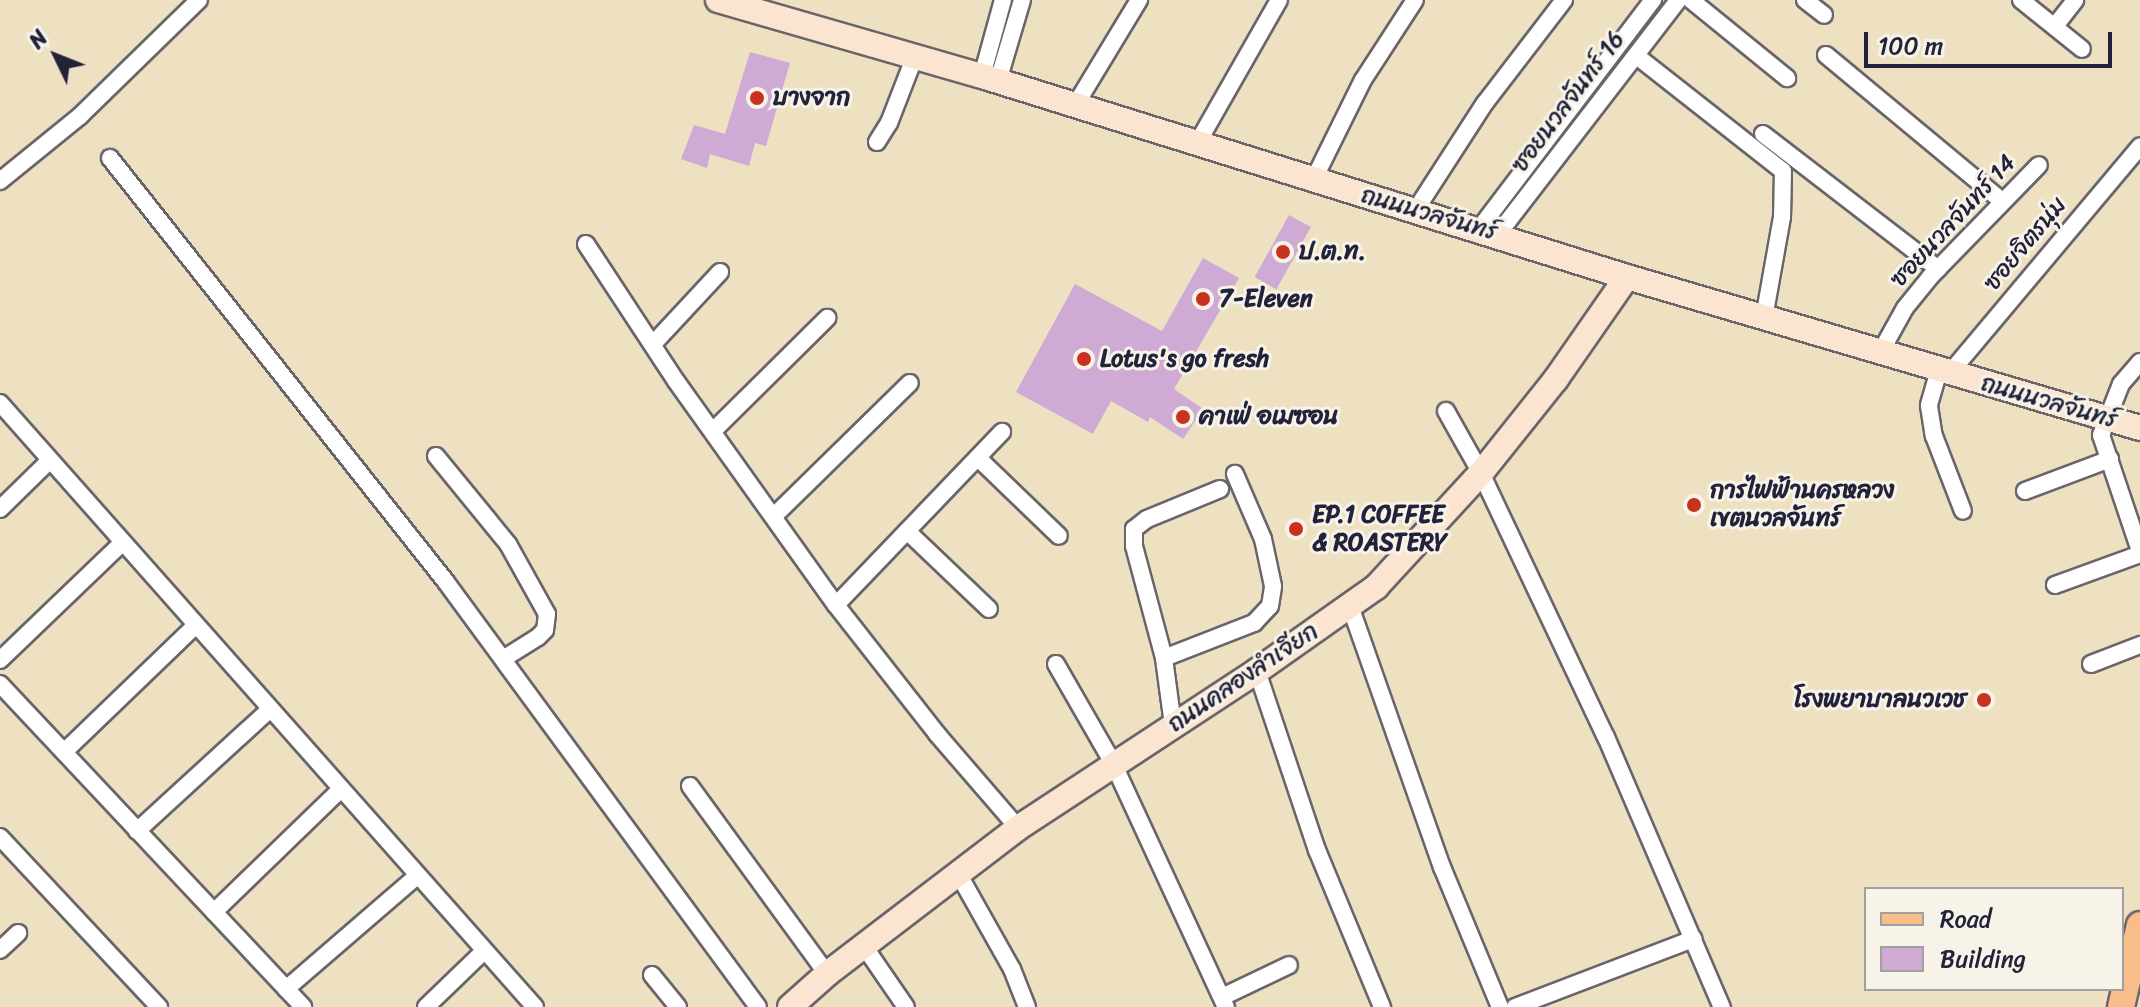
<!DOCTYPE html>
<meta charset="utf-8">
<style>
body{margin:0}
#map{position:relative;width:2140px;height:1007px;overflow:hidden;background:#eee1c2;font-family:Sriracha,"Playpen Sans Thai",sans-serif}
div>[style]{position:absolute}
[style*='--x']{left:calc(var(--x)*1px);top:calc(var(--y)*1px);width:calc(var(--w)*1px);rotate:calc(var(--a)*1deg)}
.building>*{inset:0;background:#cfaad4;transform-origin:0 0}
.roads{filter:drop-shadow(2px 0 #69656a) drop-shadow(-2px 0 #69656a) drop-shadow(0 2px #69656a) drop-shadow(0 -2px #69656a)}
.street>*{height:16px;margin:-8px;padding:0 8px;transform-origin:8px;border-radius:8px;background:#fff}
.secondary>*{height:24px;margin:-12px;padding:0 12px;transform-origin:12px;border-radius:12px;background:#fce5d0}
.primary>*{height:26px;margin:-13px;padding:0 13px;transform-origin:13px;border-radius:13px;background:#f8bd89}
.dots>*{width:22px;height:22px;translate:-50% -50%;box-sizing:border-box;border:4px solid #f7f3e8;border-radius:50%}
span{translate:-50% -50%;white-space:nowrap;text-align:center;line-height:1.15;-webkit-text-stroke:6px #f7f3e8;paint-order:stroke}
.poi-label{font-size:24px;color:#22223b;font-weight:700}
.left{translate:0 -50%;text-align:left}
.right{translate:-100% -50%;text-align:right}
.street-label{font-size:24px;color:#22223b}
.legend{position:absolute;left:1864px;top:887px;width:260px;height:104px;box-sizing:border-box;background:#f7f3e8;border:2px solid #a29fa3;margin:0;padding:10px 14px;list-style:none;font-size:24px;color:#22223b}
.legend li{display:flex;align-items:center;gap:16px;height:40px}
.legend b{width:40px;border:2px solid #a29fa3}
.north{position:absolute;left:16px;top:16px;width:80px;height:80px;-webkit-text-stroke:6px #f7f3e8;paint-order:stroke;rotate:313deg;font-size:22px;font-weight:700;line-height:32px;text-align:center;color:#22223b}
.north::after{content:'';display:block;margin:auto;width:28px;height:36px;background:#22223b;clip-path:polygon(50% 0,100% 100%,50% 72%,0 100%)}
.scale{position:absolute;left:1864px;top:32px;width:248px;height:36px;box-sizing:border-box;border:4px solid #22223b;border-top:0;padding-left:10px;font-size:24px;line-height:28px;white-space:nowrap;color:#22223b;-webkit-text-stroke:6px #f7f3e8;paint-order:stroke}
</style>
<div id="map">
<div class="building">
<div style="clip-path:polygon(750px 52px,790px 63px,766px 146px,755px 143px,749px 166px,710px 154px,707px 168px,681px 159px,694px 125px,725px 134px)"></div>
<div style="left:1289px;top:215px;width:25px;height:71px;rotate:29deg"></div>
<div style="clip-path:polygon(1203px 258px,1239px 278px,1174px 389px,1203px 409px,1183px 439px,1150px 417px,1148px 422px,1111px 401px,1093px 434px,1016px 392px,1075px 284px,1162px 331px)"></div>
</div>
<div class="roads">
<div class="street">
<div style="--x:1691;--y:0;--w:124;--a:39.1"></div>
<div style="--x:1805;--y:0;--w:24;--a:38"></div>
<div style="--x:2021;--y:0;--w:78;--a:38.8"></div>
<div style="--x:2055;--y:26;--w:33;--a:-52"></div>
<div style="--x:1826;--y:55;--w:229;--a:39.7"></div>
<div style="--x:1643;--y:61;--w:178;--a:38.2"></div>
<div style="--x:1783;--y:171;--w:46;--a:91.2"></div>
<div style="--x:1782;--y:217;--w:103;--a:100.1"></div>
<div style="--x:982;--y:76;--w:79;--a:-74.6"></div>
<div style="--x:998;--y:81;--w:84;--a:-73.5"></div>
<div style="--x:1076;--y:104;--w:122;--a:-58.8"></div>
<div style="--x:1763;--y:134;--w:221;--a:37.6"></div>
<div style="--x:877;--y:142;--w:22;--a:-58"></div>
<div style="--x:889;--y:123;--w:72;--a:-68.8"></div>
<div style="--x:1198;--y:142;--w:163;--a:-60.3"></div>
<div style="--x:110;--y:158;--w:541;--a:51.6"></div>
<div style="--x:446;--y:582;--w:527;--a:53.72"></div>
<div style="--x:1314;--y:179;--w:110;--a:-63.7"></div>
<div style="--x:1363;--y:80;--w:95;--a:-57"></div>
<div style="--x:0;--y:181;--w:103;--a:-39.1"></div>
<div style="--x:80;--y:116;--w:166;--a:-44.3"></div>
<div style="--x:1415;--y:211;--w:129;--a:-57.1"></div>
<div style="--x:1485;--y:103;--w:130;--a:-52.5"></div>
<div style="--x:1479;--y:229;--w:288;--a:-52.8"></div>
<div style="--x:1498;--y:234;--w:295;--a:-52.4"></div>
<div style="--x:586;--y:244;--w:164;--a:56.7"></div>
<div style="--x:676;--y:381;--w:275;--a:54.5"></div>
<div style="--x:836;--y:605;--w:164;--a:51.9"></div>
<div style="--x:937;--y:734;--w:124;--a:49.2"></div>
<div style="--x:654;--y:343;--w:97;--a:-47.1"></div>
<div style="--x:1880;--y:353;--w:51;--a:-60.9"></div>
<div style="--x:1905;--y:308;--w:40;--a:-51"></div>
<div style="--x:1930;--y:277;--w:156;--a:-45.8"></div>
<div style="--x:2140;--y:362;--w:29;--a:131"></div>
<div style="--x:2121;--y:384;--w:55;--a:111.4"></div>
<div style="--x:2101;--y:435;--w:122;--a:71.4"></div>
<div style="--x:1939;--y:370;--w:37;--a:106"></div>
<div style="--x:1929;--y:406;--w:30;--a:81"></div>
<div style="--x:1934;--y:436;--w:80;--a:68.9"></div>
<div style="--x:1949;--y:374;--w:297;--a:-50"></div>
<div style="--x:0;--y:403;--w:807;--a:48.47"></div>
<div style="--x:1446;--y:411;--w:71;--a:60.6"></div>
<div style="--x:1481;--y:473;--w:292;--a:64.7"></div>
<div style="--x:1606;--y:737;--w:294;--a:66.8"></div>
<div style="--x:713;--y:431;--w:161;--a:-44.7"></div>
<div style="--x:436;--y:456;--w:114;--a:50.7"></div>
<div style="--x:508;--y:544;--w:80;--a:60.9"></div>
<div style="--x:547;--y:614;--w:16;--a:97"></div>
<div style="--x:545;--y:630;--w:10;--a:135"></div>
<div style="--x:538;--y:637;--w:41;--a:147.8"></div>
<div style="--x:978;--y:458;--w:112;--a:43.9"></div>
<div style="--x:2025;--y:491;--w:91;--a:-20.6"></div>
<div style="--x:0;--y:509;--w:69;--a:-44.4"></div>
<div style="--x:774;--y:516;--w:190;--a:-44.4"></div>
<div style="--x:907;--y:531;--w:113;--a:43.6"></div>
<div style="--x:2055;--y:585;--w:90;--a:-20"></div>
<div style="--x:836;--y:605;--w:240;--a:-46.2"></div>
<div style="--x:1350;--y:606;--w:277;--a:70.6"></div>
<div style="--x:1442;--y:867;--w:152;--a:67.5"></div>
<div style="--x:1164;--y:658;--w:116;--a:-105"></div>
<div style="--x:1134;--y:546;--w:17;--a:-90"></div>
<div style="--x:1134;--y:529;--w:16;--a:-38"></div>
<div style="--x:1147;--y:519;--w:79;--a:-22.3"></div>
<div style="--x:0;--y:660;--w:169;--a:-43.8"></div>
<div style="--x:1056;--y:664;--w:116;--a:60.1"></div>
<div style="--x:1114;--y:765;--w:267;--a:65.2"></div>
<div style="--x:2091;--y:664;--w:53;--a:-21.2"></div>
<div style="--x:1257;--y:671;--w:189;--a:71.5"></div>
<div style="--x:1317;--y:850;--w:170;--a:67.5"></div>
<div style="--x:0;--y:684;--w:443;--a:46.8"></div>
<div style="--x:1173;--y:725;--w:68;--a:-97.7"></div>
<div style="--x:1164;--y:658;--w:97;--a:-21.3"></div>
<div style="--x:1254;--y:623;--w:23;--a:-47"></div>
<div style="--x:1270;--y:606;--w:20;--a:-81"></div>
<div style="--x:1273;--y:586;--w:48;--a:-102"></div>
<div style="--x:1263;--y:539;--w:71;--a:-113.3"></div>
<div style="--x:64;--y:752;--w:182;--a:-43.9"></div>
<div style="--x:690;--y:786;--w:233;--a:53.9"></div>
<div style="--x:137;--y:831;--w:179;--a:-42.5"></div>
<div style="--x:0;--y:837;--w:233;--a:46.9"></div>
<div style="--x:959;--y:875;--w:108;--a:60.6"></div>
<div style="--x:1012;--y:969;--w:41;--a:68.5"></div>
<div style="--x:214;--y:912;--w:175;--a:-44.1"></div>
<div style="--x:864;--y:946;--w:74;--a:55.5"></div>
<div style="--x:0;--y:950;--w:25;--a:-43"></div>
<div style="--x:652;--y:975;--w:41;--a:50.9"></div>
<div style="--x:286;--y:989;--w:173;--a:-40.8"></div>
<div style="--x:1222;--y:997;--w:74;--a:-25.5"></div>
<div style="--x:426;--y:1007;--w:81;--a:-44"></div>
<div style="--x:1515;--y:1007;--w:191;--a:-20.9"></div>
</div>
<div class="secondary">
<div style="--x:718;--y:0;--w:275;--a:16.1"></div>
<div style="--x:982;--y:76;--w:676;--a:17.31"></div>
<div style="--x:1627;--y:277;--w:535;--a:16.4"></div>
<div style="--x:790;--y:1007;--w:50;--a:-41.7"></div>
<div style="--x:827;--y:974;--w:240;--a:-37.4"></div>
<div style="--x:1018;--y:828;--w:286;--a:-33.3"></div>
<div style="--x:1257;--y:671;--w:146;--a:-35.2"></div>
<div style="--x:1376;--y:587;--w:155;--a:-47.4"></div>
<div style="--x:1481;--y:473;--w:120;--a:-51.4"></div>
<div style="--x:1556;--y:379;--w:124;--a:-55.2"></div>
</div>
<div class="primary">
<div style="--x:2121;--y:1007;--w:84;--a:-77"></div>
</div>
</div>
<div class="dots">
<div style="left:757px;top:98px;background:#c8321e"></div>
<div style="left:1283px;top:252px;background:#c8321e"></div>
<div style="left:1203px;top:299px;background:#c8321e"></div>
<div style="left:1084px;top:359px;background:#c8321e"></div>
<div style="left:1183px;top:417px;background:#c8321e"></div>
<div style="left:1694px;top:505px;background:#c8321e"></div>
<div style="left:1296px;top:529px;background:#c8321e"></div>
<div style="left:1984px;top:700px;background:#c8321e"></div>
</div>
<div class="poi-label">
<span class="left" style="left:773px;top:98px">บางจาก</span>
<span class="left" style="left:1299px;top:252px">ป.ต.ท.</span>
<span class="left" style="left:1219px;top:299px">7-Eleven</span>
<span class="left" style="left:1100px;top:359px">Lotus's go fresh</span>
<span class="left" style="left:1199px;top:417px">คาเฟ่ อเมซอน</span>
<span class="left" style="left:1710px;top:505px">การไฟฟ้านครหลวง<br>เขตนวลจันทร์</span>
<span class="left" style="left:1312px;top:529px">EP.1 COFFEE<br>&amp; ROASTERY</span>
<span class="right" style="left:1966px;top:700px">โรงพยาบาลนวเวช</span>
</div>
<div class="street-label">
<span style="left:1568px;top:102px;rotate:-53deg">ซอยนวลจันทร์ 16</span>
<span style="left:1429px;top:214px;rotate:16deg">ถนนนวลจันทร์</span>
<span style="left:1953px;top:221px;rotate:-47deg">ซอยนวลจันทร์ 14</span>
<span style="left:2025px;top:244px;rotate:-50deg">ซอยจิตรนุ่ม</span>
<span style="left:2049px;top:402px;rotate:16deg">ถนนนวลจันทร์</span>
<span style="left:1243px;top:678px;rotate:-34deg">ถนนคลองลำเจียก</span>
</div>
<ul class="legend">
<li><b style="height:10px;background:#f8bd89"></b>Road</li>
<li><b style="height:22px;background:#cfaad4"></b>Building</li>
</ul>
<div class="north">N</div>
<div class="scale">100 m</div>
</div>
